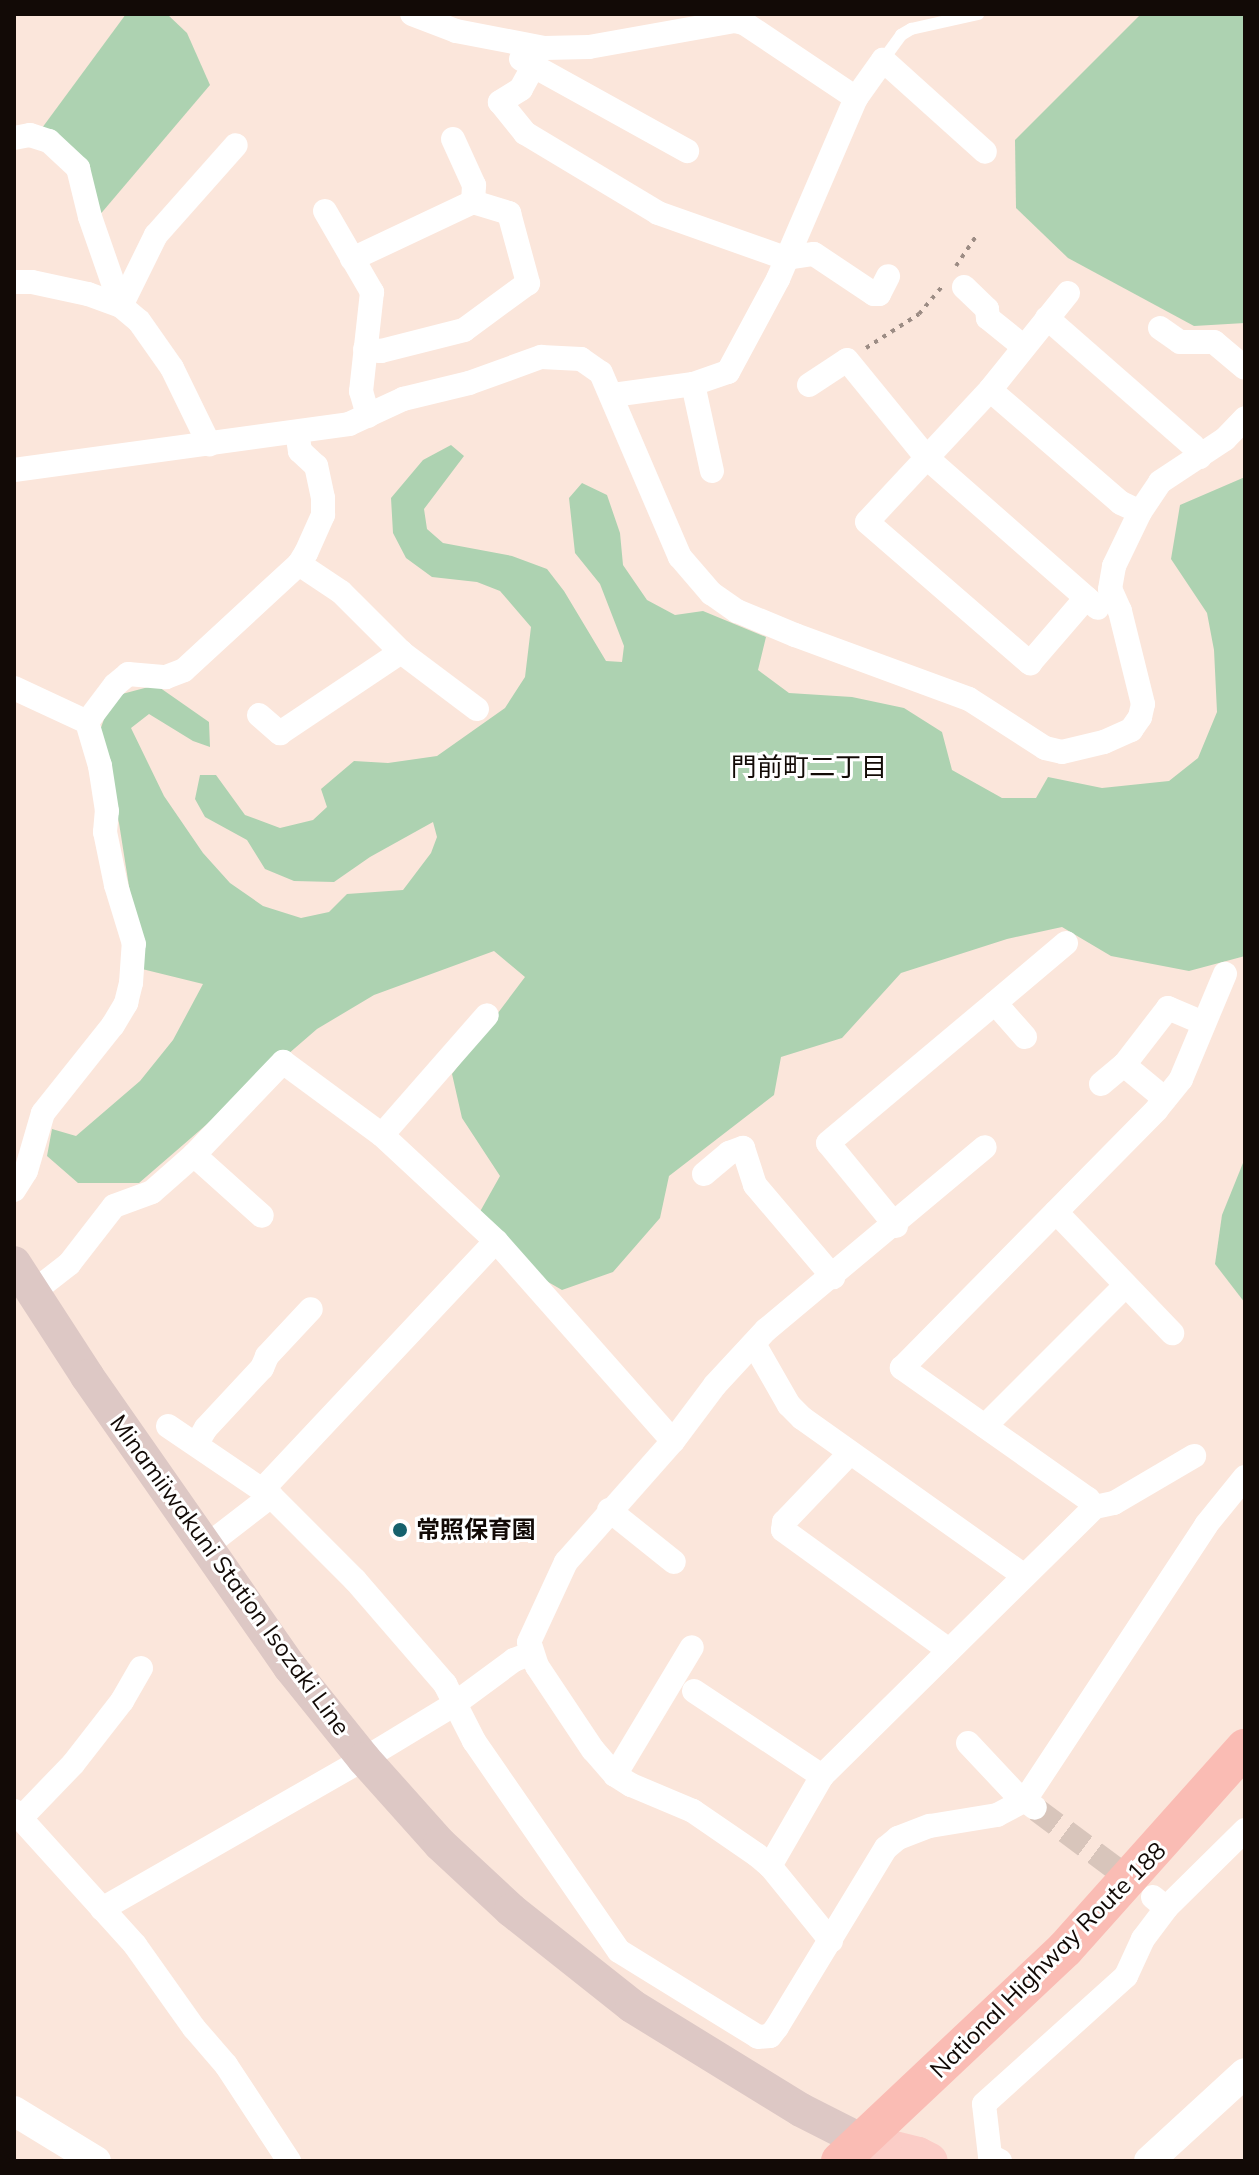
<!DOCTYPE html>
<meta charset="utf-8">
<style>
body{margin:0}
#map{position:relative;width:1259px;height:2175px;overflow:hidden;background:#fbe6db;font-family:Mulish,"Noto Sans JP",sans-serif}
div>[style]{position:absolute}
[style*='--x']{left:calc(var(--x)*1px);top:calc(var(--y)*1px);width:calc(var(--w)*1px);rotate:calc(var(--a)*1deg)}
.green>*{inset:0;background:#add2b1}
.minor-tunnel>*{height:24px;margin-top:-12px;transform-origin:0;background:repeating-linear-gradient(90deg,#d8c5bb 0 24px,transparent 0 36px)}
.path>*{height:4px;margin-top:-2px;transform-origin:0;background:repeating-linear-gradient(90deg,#9c8c84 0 4px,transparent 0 10px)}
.service>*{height:12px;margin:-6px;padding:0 6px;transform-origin:6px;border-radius:6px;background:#fff}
.minor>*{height:24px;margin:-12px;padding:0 12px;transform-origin:12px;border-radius:12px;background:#fff}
.tertiary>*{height:30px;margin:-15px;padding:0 15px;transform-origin:15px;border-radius:15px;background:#fff}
.secondary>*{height:34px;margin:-17px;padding:0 17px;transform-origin:17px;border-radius:17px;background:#ddc8c5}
.primary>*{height:36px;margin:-18px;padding:0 18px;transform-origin:18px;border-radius:18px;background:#fbcdc7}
.trunk>*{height:38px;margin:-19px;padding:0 19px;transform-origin:19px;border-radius:19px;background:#fabcb4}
.dots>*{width:22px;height:22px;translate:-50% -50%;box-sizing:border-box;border:4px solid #fff;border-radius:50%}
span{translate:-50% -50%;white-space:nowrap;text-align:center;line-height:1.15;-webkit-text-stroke:6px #fff;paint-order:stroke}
.poi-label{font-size:24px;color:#120a06;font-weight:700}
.left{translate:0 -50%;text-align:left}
.street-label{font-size:24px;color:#120a06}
.neighbourhood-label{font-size:26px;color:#120a06}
.frame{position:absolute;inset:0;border:16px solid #120a06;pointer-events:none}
</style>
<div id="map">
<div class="green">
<div style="clip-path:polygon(126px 14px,167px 14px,187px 33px,210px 85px,98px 217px,42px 128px)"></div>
<div style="clip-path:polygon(1141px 14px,1245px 14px,1245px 323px,1194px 326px,1068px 258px,1016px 208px,1015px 140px)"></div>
<div style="clip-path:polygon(451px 445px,464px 456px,424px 509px,427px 529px,443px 543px,512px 556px,547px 569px,564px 591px,606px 661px,622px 662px,624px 646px,600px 584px,575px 553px,569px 498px,582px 483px,607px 495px,620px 533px,623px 565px,647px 600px,675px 615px,703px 611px,766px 637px,758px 670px,789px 693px,852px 697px,904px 708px,942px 732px,952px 770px,1002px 798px,1036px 798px,1048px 777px,1102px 788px,1169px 781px,1198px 758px,1217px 712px,1214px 650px,1207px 613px,1171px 559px,1180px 505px,1245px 477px,1245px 956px,1189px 971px,1111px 956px,1062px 927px,1007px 939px,901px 973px,842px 1038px,781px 1057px,774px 1095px,669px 1176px,660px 1218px,613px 1272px,562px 1290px,529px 1271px,477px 1217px,500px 1176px,462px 1118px,452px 1074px,525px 977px,494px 951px,374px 995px,317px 1029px,139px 1183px,78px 1183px,47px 1156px,52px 1129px,76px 1136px,140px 1081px,173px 1040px,203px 984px,142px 969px,119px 823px,98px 736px,108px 708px,122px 694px,156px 685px,209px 722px,210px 747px,193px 741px,149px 714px,131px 728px,164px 796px,203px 853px,230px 883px,263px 906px,301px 918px,329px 912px,347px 894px,403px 890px,431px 853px,437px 837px,433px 822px,370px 857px,334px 882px,294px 881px,265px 869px,247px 840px,205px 817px,195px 799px,200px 775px,216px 775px,245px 815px,280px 828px,313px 820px,327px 807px,321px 789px,354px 761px,388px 763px,437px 756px,505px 708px,525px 677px,531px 627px,500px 591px,477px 582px,432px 577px,406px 558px,393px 533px,391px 498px,423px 460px)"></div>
<div style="clip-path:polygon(1245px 1158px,1245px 1303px,1215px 1264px,1222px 1215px)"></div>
</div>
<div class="minor-tunnel">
<div style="--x:1037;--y:1810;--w:127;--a:36.7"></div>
</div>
<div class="path">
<div style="--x:956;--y:266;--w:36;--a:-56"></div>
<div style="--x:866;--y:348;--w:63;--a:-32.7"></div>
<div style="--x:919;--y:314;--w:35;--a:-50"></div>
</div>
<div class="service">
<div style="--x:883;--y:60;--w:31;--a:-54"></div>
<div style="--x:901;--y:35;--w:12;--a:-31"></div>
<div style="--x:911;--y:29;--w:69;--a:-12.6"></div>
</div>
<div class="minor">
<div style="--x:412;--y:14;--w:47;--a:21.1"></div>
<div style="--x:456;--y:31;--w:90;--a:10.9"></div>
<div style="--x:544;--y:48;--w:45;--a:-1.3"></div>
<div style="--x:589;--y:47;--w:148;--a:-10.1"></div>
<div style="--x:735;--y:21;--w:9;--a:13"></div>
<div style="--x:744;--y:23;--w:135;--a:33.8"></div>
<div style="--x:521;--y:59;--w:190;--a:29"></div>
<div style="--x:533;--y:67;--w:25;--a:119"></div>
<div style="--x:521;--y:89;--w:25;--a:148"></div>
<div style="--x:500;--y:102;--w:40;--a:51"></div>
<div style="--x:525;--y:133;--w:155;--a:31"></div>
<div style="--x:658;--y:213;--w:135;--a:19.5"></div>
<div style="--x:785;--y:258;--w:29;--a:-8"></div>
<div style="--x:814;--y:254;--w:72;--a:33.7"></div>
<div style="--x:874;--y:294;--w:5;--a:0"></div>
<div style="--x:879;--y:294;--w:20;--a:-63"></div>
<div style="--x:14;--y:138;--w:16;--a:-11"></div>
<div style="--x:30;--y:135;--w:20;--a:18"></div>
<div style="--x:49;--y:141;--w:40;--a:43"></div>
<div style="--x:78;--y:168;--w:50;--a:76.2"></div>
<div style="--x:90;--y:217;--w:94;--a:70.8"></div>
<div style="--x:121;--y:306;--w:79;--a:-63.8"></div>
<div style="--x:156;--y:235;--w:120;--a:-48.4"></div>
<div style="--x:453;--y:139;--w:51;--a:65.5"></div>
<div style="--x:474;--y:185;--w:17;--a:93"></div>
<div style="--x:325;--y:211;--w:94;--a:59.9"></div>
<div style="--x:372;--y:292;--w:100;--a:96.3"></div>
<div style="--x:361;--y:391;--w:26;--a:74"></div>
<div style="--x:352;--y:259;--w:134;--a:-25.2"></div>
<div style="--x:473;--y:202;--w:38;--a:17"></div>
<div style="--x:509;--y:213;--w:73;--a:74.8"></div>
<div style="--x:528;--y:283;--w:79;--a:143.7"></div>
<div style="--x:464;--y:330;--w:86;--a:165.8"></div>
<div style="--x:381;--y:351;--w:16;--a:-173"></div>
<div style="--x:14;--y:282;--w:18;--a:0"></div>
<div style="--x:32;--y:282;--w:57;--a:12.1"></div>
<div style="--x:88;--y:294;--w:35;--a:20"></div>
<div style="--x:121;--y:306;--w:23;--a:40"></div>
<div style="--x:139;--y:321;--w:57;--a:54.9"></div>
<div style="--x:172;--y:368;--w:85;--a:64"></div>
<div style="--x:964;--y:287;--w:32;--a:44"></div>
<div style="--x:987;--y:309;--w:9;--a:84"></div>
<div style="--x:988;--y:318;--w:46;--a:38.9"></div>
<div style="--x:1068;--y:293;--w:124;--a:128.8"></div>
<div style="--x:990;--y:390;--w:180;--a:133"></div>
<div style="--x:867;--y:522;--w:216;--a:40.9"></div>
<div style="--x:1030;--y:663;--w:86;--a:-49.3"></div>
<div style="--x:1047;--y:318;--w:194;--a:41.2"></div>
<div style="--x:1193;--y:446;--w:13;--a:58"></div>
<div style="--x:1160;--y:328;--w:24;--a:35"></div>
<div style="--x:1180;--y:342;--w:34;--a:0"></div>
<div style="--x:1214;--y:342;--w:40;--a:40"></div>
<div style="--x:693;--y:384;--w:89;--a:77.7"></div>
<div style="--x:809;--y:385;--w:45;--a:-33.3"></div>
<div style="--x:847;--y:360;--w:127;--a:50.8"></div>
<div style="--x:927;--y:458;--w:227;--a:41.3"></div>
<div style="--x:990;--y:390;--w:173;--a:40.8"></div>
<div style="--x:1121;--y:503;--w:21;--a:25"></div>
<div style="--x:613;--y:395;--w:81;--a:-7.8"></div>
<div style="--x:693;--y:384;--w:37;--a:-19"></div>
<div style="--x:728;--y:372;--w:106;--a:-61.7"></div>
<div style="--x:778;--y:279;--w:197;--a:-66.7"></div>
<div style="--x:856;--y:98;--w:47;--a:-54.6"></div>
<div style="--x:883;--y:60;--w:137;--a:42"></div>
<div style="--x:14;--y:470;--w:338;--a:-7.8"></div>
<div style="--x:349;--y:424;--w:60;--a:-24.8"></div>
<div style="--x:403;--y:399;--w:68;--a:-13.6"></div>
<div style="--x:469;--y:383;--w:77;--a:-19.9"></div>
<div style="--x:541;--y:357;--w:40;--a:2.9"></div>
<div style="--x:581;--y:359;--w:24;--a:35"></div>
<div style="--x:601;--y:373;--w:200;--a:66.8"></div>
<div style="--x:680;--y:557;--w:48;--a:49.3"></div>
<div style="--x:711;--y:593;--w:32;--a:35"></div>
<div style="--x:737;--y:611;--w:63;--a:22.5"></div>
<div style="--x:795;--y:635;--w:185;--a:20.2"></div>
<div style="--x:969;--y:699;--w:90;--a:32.8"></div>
<div style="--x:1045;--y:748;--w:17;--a:13"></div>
<div style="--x:1062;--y:752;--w:43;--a:-13.4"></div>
<div style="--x:1104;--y:742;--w:30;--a:-24"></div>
<div style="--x:1131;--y:730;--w:16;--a:-55"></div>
<div style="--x:1140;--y:717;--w:13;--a:-77"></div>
<div style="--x:1143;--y:704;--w:96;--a:-103.9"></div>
<div style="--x:1120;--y:611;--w:24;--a:-114"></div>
<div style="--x:1110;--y:589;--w:23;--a:-80"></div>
<div style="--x:1114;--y:566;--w:60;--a:-64.3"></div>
<div style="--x:1140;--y:512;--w:36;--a:-56"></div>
<div style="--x:1160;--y:482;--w:78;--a:-33.5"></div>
<div style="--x:1225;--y:439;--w:29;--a:-46"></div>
<div style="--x:299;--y:564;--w:50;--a:33.7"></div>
<div style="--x:341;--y:592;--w:85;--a:45"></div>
<div style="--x:401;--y:652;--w:95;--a:36.9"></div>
<div style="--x:14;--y:688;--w:81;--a:25"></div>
<div style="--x:87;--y:722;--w:46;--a:-52.9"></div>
<div style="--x:115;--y:685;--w:17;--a:-40"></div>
<div style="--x:128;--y:674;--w:38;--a:5"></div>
<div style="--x:166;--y:677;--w:19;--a:-21"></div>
<div style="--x:184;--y:670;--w:156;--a:-42.7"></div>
<div style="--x:299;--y:564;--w:13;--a:-58"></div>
<div style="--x:306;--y:553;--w:42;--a:-65.9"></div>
<div style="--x:323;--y:515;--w:17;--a:-90"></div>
<div style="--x:323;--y:498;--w:33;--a:-102"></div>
<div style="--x:316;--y:466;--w:22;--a:-137"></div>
<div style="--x:300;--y:451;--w:19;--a:-99"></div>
<div style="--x:259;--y:715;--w:28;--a:41"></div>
<div style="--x:280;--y:733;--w:146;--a:-33.8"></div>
<div style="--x:1025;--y:1037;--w:45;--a:-131.4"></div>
<div style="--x:995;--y:1003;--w:93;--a:-40.2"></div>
<div style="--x:1124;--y:1065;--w:72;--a:-52.3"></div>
<div style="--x:1168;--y:1008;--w:39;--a:23"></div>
<div style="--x:1101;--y:1084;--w:30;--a:-40"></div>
<div style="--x:1124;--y:1065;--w:53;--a:39.7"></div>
<div style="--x:382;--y:1135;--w:159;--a:-48.8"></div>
<div style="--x:194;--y:1155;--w:91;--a:41.9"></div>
<div style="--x:704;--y:1174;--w:33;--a:-40"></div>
<div style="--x:729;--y:1153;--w:15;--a:-20"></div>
<div style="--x:743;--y:1148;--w:39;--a:72"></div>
<div style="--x:755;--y:1185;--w:121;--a:49.7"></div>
<div style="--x:14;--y:1190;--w:22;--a:-58"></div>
<div style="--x:26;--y:1171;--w:60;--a:-73.7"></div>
<div style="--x:43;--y:1113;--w:112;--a:-51.5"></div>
<div style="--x:113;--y:1025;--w:26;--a:-59"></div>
<div style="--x:126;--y:1003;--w:21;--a:-76"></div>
<div style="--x:131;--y:983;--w:39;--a:-86"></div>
<div style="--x:134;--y:944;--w:62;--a:-107"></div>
<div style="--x:116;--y:885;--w:54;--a:-101.7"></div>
<div style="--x:105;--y:832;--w:21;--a:-85"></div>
<div style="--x:107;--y:811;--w:46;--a:-98.8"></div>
<div style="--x:100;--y:766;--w:46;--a:-106.5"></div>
<div style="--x:1056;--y:1212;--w:168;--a:46.2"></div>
<div style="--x:896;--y:1226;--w:107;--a:-129.3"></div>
<div style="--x:828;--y:1143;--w:218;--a:-40"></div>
<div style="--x:33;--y:1292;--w:46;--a:-37.9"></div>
<div style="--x:69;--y:1264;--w:73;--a:-52.2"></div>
<div style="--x:114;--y:1206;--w:40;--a:-20.2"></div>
<div style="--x:152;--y:1192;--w:56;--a:-41.4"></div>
<div style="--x:194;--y:1155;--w:129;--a:-46.3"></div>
<div style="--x:283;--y:1062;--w:123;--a:36.4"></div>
<div style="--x:382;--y:1135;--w:156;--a:42.9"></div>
<div style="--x:496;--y:1241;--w:267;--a:48.5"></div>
<div style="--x:754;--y:1344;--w:70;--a:60.2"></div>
<div style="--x:789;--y:1405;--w:18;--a:45"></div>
<div style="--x:802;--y:1418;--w:272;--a:35.4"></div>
<div style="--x:168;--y:1426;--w:125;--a:34.2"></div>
<div style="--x:985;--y:1426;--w:199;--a:-45"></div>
<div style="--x:197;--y:1443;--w:17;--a:-59"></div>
<div style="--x:206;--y:1428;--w:82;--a:-47"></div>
<div style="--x:262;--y:1368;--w:13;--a:-67"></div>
<div style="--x:267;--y:1356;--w:64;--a:-46.9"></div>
<div style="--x:850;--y:1453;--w:95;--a:133.7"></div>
<div style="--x:784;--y:1522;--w:8;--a:97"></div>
<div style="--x:783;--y:1530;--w:205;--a:35.9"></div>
<div style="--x:263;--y:1489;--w:340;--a:-46.8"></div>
<div style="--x:1095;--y:1507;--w:19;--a:-12"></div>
<div style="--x:1114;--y:1503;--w:93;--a:-30.4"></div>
<div style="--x:609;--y:1510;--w:83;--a:38.7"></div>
<div style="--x:205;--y:1547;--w:83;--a:-37.7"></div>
<div style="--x:271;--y:1496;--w:119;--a:45"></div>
<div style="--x:355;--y:1580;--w:138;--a:49.1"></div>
<div style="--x:445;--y:1684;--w:64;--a:63"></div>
<div style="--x:474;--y:1741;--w:255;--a:55.4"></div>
<div style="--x:619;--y:1951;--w:163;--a:31.7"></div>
<div style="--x:758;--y:2037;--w:12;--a:-5"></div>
<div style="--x:770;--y:2036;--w:11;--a:-52"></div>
<div style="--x:777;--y:2027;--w:210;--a:-58.7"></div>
<div style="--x:886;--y:1848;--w:16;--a:-40"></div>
<div style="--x:898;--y:1838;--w:34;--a:-21"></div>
<div style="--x:930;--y:1826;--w:68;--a:-9.3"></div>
<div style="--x:997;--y:1815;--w:32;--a:-28"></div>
<div style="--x:1025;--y:1800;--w:329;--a:-56.6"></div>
<div style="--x:1206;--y:1525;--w:62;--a:-50.9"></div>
<div style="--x:694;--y:1691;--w:154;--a:33.6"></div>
<div style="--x:968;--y:1743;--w:67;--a:46.8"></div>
<div style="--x:1014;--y:1792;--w:26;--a:37"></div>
<div style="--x:615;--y:1775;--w:149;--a:-59"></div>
<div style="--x:14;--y:1811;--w:181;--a:47.9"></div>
<div style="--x:135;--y:1945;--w:102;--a:54.6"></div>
<div style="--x:194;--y:2028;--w:49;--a:49.1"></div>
<div style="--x:226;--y:2065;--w:115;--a:56.7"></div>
<div style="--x:21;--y:1818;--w:75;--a:-46.1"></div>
<div style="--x:73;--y:1764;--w:80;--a:-52.1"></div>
<div style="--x:122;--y:1701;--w:38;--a:-60"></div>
<div style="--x:770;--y:1866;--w:104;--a:-60"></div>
<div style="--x:822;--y:1776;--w:383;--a:-44.6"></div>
<div style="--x:1095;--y:1507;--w:11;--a:-131"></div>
<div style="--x:1088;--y:1499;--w:228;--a:-144.8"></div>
<div style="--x:902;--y:1368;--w:363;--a:-45.4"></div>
<div style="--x:1157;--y:1109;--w:38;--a:-51"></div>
<div style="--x:1181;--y:1079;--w:114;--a:-67.3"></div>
<div style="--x:1166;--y:1908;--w:111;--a:-44.6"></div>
<div style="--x:102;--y:1909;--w:302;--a:-29.8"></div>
<div style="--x:364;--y:1759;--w:104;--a:-31.2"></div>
<div style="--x:453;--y:1705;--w:76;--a:-36.4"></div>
<div style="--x:514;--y:1660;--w:17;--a:-21"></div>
<div style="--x:831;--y:1941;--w:97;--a:-129.1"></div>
<div style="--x:770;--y:1866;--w:17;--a:-140"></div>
<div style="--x:757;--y:1855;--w:78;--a:-145.5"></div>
<div style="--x:693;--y:1811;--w:67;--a:-157.2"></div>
<div style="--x:631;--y:1785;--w:19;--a:-148"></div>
<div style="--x:615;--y:1775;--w:33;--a:-131"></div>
<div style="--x:593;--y:1750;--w:101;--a:-123.7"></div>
<div style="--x:537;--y:1666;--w:25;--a:-108"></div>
<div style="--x:529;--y:1642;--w:88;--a:-65.2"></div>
<div style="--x:566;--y:1562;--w:162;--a:-48.5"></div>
<div style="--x:673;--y:1441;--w:70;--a:-53.1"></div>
<div style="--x:715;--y:1385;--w:75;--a:-47.2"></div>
<div style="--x:766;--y:1330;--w:285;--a:-39.9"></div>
<div style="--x:1000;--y:2161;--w:11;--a:-153"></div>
<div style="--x:990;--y:2156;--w:52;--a:-96.6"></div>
<div style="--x:984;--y:2104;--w:191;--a:-42"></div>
<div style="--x:1126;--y:1976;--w:41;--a:-65.3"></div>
<div style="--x:1143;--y:1939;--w:39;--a:-53"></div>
<div style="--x:1166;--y:1908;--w:17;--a:-140"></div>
</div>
<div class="tertiary">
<div style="--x:14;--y:2111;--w:96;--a:31.4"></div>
<div style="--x:1149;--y:2161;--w:130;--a:-42.5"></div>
</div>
<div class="secondary">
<div style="--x:14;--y:1263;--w:135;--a:57.1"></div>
<div style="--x:87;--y:1376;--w:355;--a:55.1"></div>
<div style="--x:290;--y:1667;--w:118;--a:51.2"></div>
<div style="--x:364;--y:1759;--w:114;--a:48.2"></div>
<div style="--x:440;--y:1844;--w:97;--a:42.9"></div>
<div style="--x:511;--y:1910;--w:154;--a:38.4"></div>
<div style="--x:632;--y:2006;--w:198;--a:31.6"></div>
<div style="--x:801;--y:2110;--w:68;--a:26.9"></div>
</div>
<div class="primary">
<div style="--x:862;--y:2141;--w:58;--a:14"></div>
<div style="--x:918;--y:2155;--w:13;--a:27"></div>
</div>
<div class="trunk">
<div style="--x:840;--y:2161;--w:309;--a:-43.3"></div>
<div style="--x:1065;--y:1949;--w:270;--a:-48.2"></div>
</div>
<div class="dots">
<div style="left:400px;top:1530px;background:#15616d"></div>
</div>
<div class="poi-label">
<span class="left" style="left:416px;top:1530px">常照保育園</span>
</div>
<div class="street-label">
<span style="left:230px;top:1575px;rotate:54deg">Minamiiwakuni Station Isozaki Line</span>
<span style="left:1048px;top:1960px;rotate:-45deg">National Highway Route 188</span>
</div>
<div class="neighbourhood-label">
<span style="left:809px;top:767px">門前町二丁目</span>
</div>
<div class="frame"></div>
</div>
